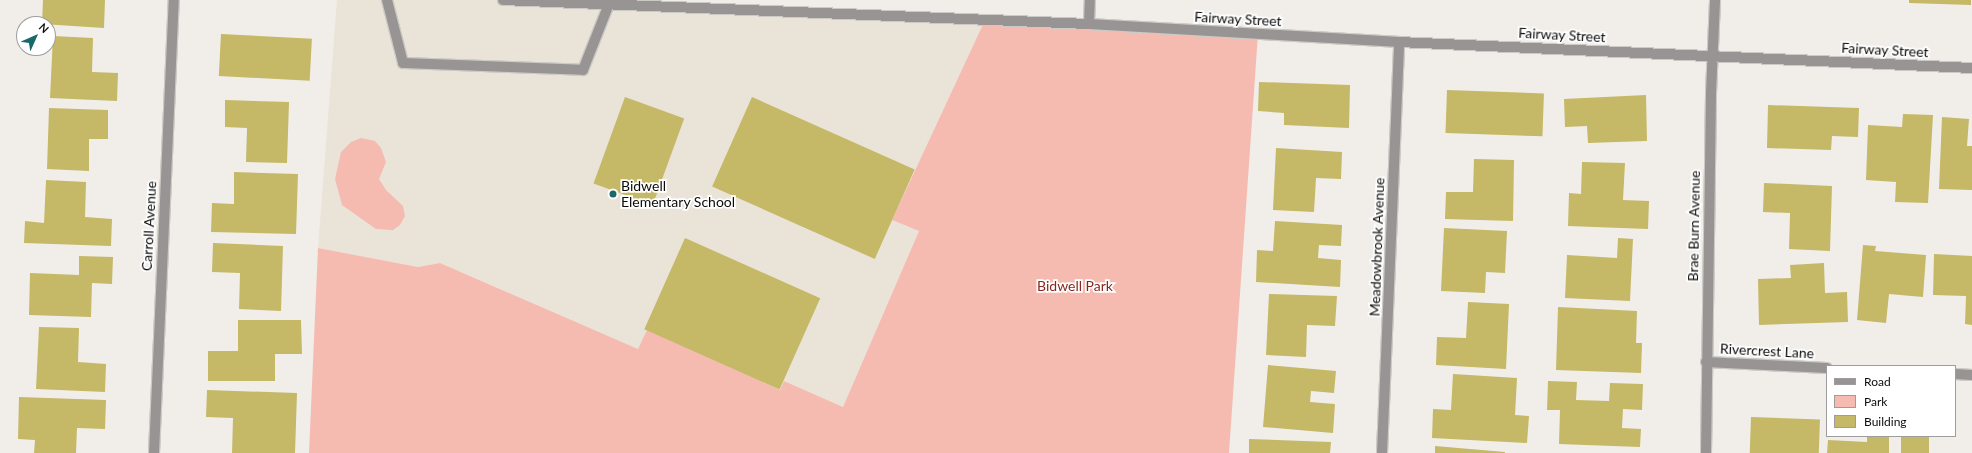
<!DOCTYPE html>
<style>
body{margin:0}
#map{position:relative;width:1972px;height:453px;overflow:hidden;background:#f1eeea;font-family:Lato,sans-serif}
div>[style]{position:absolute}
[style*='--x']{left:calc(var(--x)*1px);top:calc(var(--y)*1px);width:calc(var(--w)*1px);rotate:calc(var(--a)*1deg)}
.built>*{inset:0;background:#eae3d8}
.green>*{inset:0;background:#f5bbb1}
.building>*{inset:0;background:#c5b866;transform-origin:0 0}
.roads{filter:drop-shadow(1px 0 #cccac6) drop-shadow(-1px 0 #cccac6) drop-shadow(0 1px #cccac6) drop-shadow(0 -1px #cccac6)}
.minor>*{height:10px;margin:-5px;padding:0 5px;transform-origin:5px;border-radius:5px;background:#979493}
.dots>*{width:11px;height:11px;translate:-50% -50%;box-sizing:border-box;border:2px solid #fff;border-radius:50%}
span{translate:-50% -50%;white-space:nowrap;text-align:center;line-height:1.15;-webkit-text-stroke:3.5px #fff;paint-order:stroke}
.street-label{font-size:14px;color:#0c0b0a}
.poi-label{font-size:14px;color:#0c0b0a}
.left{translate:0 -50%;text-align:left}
.park-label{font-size:14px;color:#88261d}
.legend{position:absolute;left:1826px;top:365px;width:130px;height:72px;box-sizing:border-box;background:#fff;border:1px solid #9e9d9d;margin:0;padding:5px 7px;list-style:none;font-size:12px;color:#0c0b0a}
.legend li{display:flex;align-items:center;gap:8px;height:20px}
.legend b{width:20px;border:1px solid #9e9d9d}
.north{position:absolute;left:16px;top:16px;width:40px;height:40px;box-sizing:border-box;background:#fff;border:1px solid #9e9d9d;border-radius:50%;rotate:45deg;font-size:11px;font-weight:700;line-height:16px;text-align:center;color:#0c0b0a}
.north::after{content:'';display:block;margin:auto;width:14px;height:18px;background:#1a6868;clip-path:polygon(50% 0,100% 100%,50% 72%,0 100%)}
</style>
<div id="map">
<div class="built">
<div style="clip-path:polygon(337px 0,503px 0,985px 20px,892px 220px,919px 231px,843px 407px,784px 381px,780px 390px,647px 331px,638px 349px,440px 263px,418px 267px,318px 248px)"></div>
</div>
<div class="green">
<div style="clip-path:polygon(985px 20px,1258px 34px,1229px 453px,309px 453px,318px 248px,418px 267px,440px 263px,638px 349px,647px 330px,780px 390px,784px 381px,843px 407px,919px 231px,892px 220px)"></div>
<div style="clip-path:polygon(361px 138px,375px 141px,381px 148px,386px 162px,379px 179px,386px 190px,403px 206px,405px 216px,400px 225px,393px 230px,376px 229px,342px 205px,335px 179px,341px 152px,351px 142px)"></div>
</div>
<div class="building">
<div style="clip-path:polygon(43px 0,105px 0,104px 28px,42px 24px)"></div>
<div style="clip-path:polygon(1909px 0,1971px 0,1971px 5px,1909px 3px)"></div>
<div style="left:221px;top:34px;width:91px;height:42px;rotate:3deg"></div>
<div style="clip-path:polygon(53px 36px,93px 38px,92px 72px,118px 73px,117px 101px,50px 98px)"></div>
<div style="clip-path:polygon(1259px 82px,1350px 85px,1349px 128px,1284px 125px,1284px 113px,1258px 111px)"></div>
<div style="left:1447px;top:90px;width:97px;height:43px;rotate:2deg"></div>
<div style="clip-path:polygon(1646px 95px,1647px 141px,1588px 143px,1587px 126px,1565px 127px,1564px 99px)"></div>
<div style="left:625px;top:97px;width:63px;height:92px;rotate:20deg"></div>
<div style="left:752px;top:97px;width:178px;height:98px;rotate:24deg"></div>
<div style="clip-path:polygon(225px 100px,289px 102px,287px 163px,246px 162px,247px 128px,225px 127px)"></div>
<div style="clip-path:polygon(1768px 105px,1859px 108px,1858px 137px,1832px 136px,1831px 150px,1767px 148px)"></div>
<div style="clip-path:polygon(49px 108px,108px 110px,108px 139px,89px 139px,89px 171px,47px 169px)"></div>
<div style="clip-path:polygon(1903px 114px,1933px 115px,1928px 203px,1895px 202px,1896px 182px,1866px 180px,1868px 125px,1902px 127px)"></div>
<div style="clip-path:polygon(1942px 117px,1969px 119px,1967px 146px,1972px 146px,1972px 190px,1939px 189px)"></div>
<div style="clip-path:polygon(1276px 148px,1342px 152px,1341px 179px,1316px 178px,1314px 212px,1273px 210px)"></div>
<div style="clip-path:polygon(1474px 159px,1514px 160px,1513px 221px,1445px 219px,1446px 192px,1473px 192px)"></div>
<div style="clip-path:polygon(1582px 162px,1625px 163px,1623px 200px,1649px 201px,1648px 229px,1568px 226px,1569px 193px,1581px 194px)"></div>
<div style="clip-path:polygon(234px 172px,298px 174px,296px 234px,211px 232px,212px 203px,234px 204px)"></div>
<div style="clip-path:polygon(46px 180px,86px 182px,85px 217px,112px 219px,111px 246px,24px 243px,25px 221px,44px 223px)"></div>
<div style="clip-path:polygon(1764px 183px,1832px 186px,1830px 251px,1789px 249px,1790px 213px,1763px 212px)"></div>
<div style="clip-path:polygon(1275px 221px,1342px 225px,1341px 246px,1319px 245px,1318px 258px,1341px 260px,1340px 287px,1256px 282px,1257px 250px,1273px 251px)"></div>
<div style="clip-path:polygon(1444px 228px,1507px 231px,1505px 273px,1486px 272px,1485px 293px,1441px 291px)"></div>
<div style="left:685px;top:238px;width:148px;height:100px;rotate:24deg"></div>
<div style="clip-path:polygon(1618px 238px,1633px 239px,1630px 301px,1565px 298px,1567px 255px,1617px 258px)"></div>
<div style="clip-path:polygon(213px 243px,283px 246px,281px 311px,239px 309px,240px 273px,212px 272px)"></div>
<div style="clip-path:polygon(1863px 245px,1876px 246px,1875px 251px,1926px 255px,1923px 297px,1889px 294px,1886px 323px,1857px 320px)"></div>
<div style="clip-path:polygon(1934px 254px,1972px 256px,1972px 325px,1965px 324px,1966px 296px,1933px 295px)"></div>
<div style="clip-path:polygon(79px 256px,113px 257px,112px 284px,92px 283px,91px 317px,29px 315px,30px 273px,79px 275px)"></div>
<div style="clip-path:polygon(1824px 263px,1825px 293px,1847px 292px,1848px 322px,1759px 325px,1758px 279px,1791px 278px,1790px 265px)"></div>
<div style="clip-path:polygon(1269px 294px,1337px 296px,1335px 326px,1307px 325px,1306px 357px,1266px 355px)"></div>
<div style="clip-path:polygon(1468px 302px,1509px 304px,1506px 369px,1436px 365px,1437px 337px,1466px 338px)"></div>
<div style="clip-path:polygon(1558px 307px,1637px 311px,1636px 343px,1642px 343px,1641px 373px,1556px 370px)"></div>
<div style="clip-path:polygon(238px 320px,301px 320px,302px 354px,275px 354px,275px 381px,208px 381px,208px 351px,238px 351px)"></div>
<div style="clip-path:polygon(39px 327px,79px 328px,78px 362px,106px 364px,105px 392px,36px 389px)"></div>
<div style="clip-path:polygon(1268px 365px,1336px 371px,1334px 393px,1311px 391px,1310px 402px,1335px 404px,1333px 433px,1263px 427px)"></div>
<div style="clip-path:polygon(1453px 374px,1517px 378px,1515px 415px,1529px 416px,1527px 443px,1432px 438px,1433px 409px,1451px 410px)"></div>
<div style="clip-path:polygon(1548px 381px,1577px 382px,1576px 400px,1609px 401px,1610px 383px,1643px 384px,1642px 410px,1623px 409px,1622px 428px,1641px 429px,1640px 447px,1559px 444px,1560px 410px,1547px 410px)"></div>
<div style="clip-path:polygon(207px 390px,297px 393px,295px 453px,232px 453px,233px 418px,206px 417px)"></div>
<div style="clip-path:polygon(19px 397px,106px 400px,105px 429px,77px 428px,76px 453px,34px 453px,35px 440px,18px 439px)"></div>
<div style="left:1751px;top:417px;width:69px;height:36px;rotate:2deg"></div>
<div style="clip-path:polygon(1867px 436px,1889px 436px,1889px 453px,1827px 453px,1828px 440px,1867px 442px)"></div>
<div style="left:1901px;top:436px;width:28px;height:17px"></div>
<div style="clip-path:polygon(1249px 439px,1331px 442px,1330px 453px,1249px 453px)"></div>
<div style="clip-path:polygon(1435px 446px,1505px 452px,1505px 453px,1435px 453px)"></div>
</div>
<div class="roads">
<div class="minor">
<div style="--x:387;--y:0;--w:65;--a:75.7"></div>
<div style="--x:403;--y:63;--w:180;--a:2.2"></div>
<div style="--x:583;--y:70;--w:71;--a:-68.5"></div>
<div style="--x:503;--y:0;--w:586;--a:2.35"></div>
<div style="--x:1089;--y:24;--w:311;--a:3.3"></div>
<div style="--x:1399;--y:42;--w:574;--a:2.6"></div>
<div style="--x:1089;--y:24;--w:24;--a:-88"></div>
<div style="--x:1706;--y:362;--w:121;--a:2.8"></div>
<div style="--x:1955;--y:374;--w:17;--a:3"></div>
<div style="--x:154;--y:453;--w:453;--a:-87.5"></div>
<div style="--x:1382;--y:453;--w:411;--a:-87.6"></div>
<div style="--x:1706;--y:453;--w:360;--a:-89.2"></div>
<div style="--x:1711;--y:93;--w:93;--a:-87.5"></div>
</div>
</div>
<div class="dots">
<div style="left:613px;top:194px;background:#1a6868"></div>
</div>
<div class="street-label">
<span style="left:1238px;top:19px;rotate:3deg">Fairway Street</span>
<span style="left:1562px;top:35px;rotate:3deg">Fairway Street</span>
<span style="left:1885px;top:50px;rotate:3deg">Fairway Street</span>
<span style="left:149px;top:226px;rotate:-87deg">Carroll Avenue</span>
<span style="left:1694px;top:226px;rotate:-89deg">Brae Burn Avenue</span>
<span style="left:1377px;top:247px;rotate:-88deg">Meadowbrook Avenue</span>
<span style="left:1767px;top:351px;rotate:3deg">Rivercrest Lane</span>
</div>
<div class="poi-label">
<span class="left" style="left:621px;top:194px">Bidwell<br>Elementary School</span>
</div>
<div class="park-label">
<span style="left:1075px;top:286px">Bidwell Park</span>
</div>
<ul class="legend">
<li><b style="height:5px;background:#979493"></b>Road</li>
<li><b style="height:11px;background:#f5bbb1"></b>Park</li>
<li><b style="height:11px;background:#c5b866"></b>Building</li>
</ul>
<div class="north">N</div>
</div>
